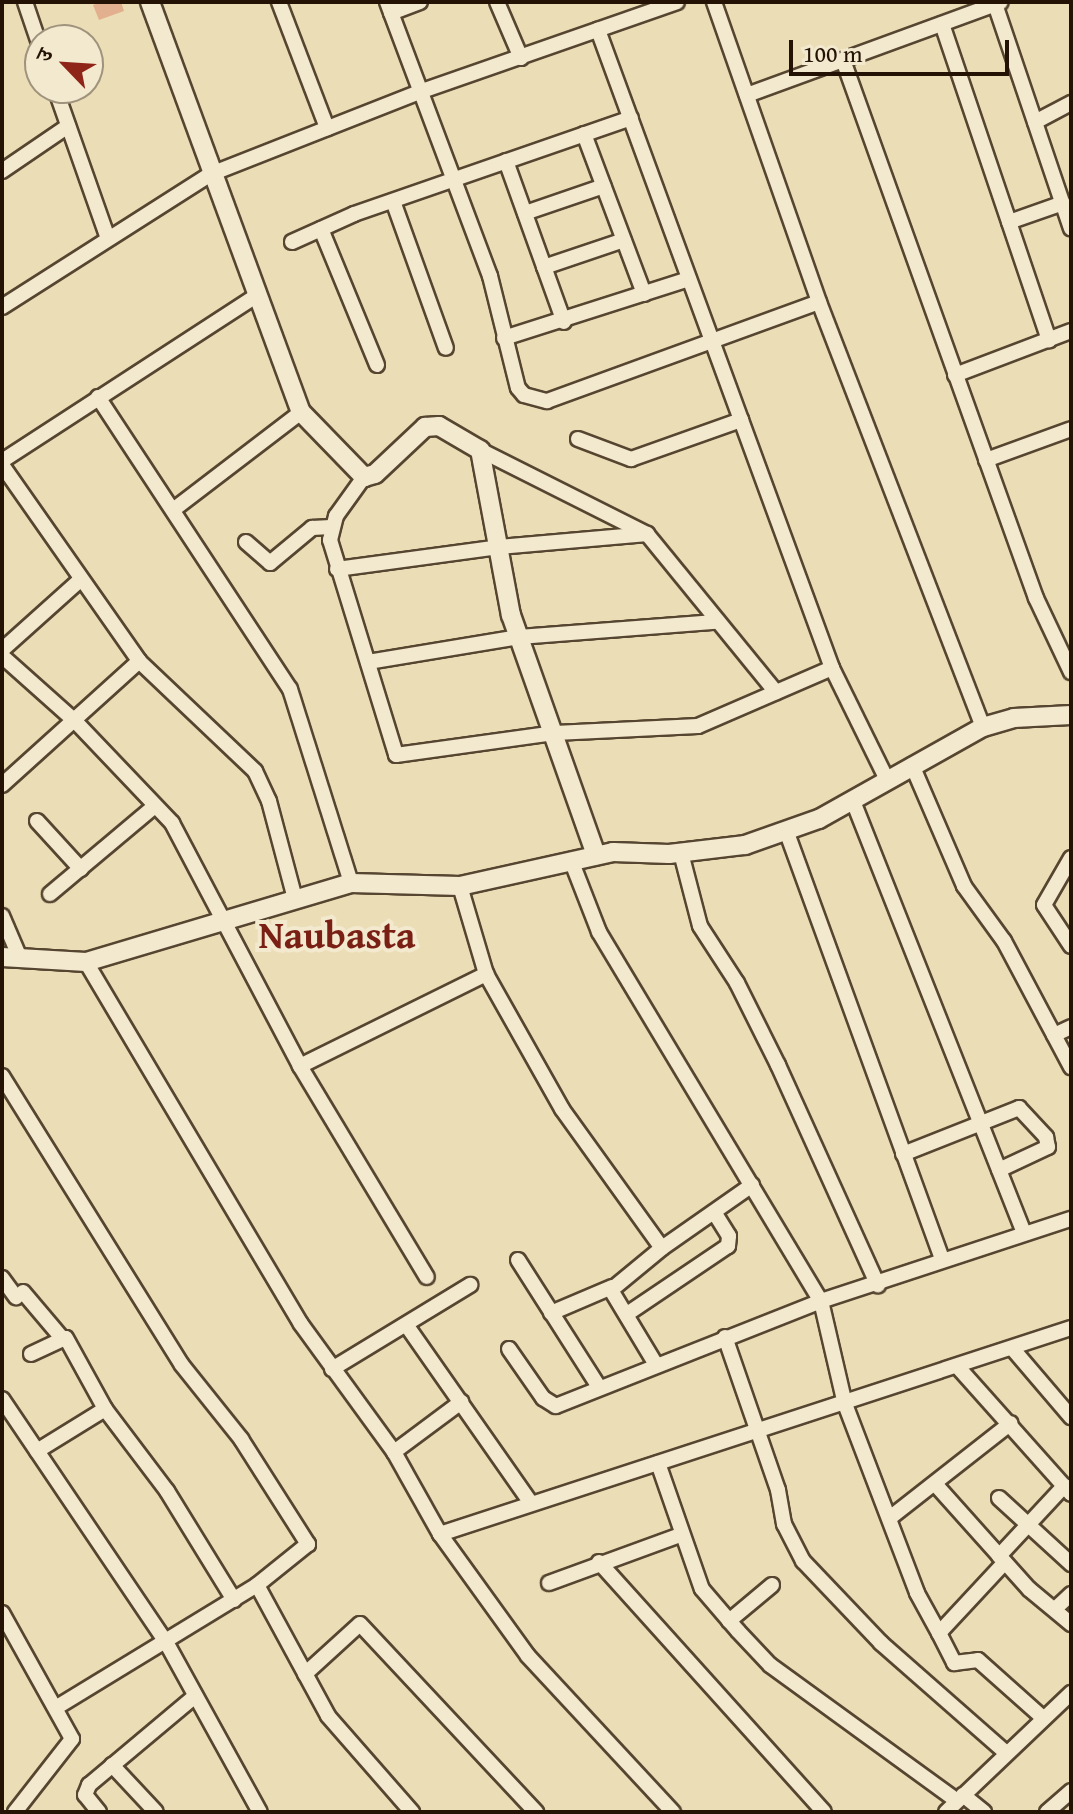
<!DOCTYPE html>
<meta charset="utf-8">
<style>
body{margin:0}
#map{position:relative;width:1073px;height:1814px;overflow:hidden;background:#ebddb5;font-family:"Gentium Book Plus","Noto Serif Devanagari",serif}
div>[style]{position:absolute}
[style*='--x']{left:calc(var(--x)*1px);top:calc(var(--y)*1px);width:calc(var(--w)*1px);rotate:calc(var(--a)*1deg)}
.building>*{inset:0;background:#e2b08e}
.roads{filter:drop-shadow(2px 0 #564530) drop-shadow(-2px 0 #564530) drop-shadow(0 2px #564530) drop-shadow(0 -2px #564530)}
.minor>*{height:14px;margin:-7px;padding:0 7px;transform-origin:7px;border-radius:7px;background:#f2e9cf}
.tertiary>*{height:18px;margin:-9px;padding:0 9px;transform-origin:9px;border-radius:9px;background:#f2e9cf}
span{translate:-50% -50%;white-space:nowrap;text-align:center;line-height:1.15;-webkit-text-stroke:8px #f2e9cf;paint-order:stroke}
.district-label{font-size:38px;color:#7a1f14;font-weight:700}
.frame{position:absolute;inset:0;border:4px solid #241204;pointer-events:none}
.north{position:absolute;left:24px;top:24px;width:80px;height:80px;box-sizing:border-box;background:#f2e9cf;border:2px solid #a0937e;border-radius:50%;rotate:295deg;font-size:22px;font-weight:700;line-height:32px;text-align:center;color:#241204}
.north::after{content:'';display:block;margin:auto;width:28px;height:36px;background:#8f2418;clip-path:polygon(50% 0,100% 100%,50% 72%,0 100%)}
.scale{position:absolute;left:789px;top:40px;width:220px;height:36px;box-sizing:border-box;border:4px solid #241204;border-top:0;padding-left:10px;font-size:24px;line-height:28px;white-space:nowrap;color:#241204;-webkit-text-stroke:6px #f2e9cf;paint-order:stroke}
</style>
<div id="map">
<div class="building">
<div style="clip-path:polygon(101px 2px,121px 2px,124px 11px,99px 20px,93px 5px)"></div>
</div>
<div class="roads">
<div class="minor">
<div style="--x:25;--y:2;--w:46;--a:71.2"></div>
<div style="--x:279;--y:2;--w:135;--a:69.1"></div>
<div style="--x:387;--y:2;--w:293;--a:69.4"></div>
<div style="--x:490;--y:276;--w:115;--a:76"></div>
<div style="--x:518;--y:388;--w:9;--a:49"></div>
<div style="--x:524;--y:395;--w:24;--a:15"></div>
<div style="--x:547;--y:401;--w:289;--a:-20"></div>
<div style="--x:497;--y:2;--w:61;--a:66.8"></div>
<div style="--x:714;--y:2;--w:318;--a:70.7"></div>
<div style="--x:819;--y:302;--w:456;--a:68.9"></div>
<div style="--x:995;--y:4;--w:237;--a:71.3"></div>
<div style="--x:391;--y:13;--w:31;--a:-21"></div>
<div style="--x:942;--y:24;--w:334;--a:71.3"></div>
<div style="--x:843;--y:60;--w:572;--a:70.27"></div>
<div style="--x:1036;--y:598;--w:82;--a:64.7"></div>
<div style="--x:55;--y:88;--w:157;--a:70.6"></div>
<div style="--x:747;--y:95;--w:270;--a:-20.1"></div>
<div style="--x:1035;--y:122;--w:41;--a:-27.8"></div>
<div style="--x:584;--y:134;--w:171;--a:69.4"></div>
<div style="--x:506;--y:161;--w:171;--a:70.2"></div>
<div style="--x:2;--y:171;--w:80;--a:-34.3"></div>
<div style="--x:393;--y:201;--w:156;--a:70.2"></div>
<div style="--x:525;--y:213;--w:83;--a:-18.9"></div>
<div style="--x:1009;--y:222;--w:57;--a:-19.4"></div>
<div style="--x:321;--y:229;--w:147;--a:67.6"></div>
<div style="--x:292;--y:242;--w:68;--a:-24.3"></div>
<div style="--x:354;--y:214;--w:293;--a:-19.1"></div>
<div style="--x:544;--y:267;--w:84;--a:-18.6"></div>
<div style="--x:2;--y:307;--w:248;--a:-32.5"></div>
<div style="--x:211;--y:174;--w:224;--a:-21.5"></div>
<div style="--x:419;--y:92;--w:273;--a:-19.2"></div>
<div style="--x:504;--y:338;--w:194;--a:-17.7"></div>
<div style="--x:955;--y:375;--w:124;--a:-20.8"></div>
<div style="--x:98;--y:397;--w:349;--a:56.7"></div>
<div style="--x:290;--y:689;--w:203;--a:72.5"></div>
<div style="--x:578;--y:439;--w:57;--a:20.7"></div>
<div style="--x:631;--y:459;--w:117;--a:-19.5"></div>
<div style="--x:480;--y:450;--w:187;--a:26.7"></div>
<div style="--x:647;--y:534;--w:204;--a:50.8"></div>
<div style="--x:986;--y:460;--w:90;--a:-20"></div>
<div style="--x:2;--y:461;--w:303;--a:-33"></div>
<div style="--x:2;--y:465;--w:239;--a:55"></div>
<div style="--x:139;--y:661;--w:160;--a:43.5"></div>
<div style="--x:255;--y:771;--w:33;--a:65"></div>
<div style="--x:269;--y:801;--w:101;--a:75.1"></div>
<div style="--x:364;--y:477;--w:48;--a:125.7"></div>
<div style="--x:336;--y:516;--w:25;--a:104"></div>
<div style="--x:330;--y:540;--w:225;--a:72.9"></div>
<div style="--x:396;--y:755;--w:161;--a:-7.9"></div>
<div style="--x:555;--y:733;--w:143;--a:-2.8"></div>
<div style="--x:698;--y:726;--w:146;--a:-23.4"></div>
<div style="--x:832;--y:668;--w:680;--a:-110.14"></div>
<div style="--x:173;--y:510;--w:161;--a:-37.4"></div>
<div style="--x:246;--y:542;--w:32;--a:41"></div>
<div style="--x:270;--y:563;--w:55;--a:-39.8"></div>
<div style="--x:312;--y:528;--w:19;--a:-3"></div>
<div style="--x:337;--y:569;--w:163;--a:-7.7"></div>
<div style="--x:499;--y:547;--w:149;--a:-5"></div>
<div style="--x:2;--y:650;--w:106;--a:-41.9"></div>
<div style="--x:2;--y:656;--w:98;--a:41.7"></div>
<div style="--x:75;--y:721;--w:141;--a:46.4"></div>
<div style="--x:172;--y:823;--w:275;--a:62.2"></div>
<div style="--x:300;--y:1066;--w:246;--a:59"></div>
<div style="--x:368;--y:662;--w:153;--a:-9.4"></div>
<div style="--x:519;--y:637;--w:197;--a:-4.4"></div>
<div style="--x:832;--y:668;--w:125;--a:63.8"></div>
<div style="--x:912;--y:765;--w:132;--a:66.7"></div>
<div style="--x:964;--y:886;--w:68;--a:54"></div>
<div style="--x:1004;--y:941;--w:143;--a:62"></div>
<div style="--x:2;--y:785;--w:185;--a:-42.1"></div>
<div style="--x:853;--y:801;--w:465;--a:68.4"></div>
<div style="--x:37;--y:821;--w:65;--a:47.5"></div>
<div style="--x:787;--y:833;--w:453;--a:70"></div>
<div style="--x:681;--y:853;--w:75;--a:75.4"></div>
<div style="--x:700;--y:926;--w:68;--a:57"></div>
<div style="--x:737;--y:983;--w:92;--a:63.4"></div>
<div style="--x:778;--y:1065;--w:242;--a:65.6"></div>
<div style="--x:1071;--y:858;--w:54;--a:119.9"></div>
<div style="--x:1044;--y:905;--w:49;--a:56.6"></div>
<div style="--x:571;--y:860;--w:77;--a:68.7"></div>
<div style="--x:599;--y:932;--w:431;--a:59"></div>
<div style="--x:821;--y:1301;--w:106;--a:76.9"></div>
<div style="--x:845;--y:1404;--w:202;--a:69.1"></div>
<div style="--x:917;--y:1593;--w:46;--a:61.2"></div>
<div style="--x:939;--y:1633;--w:96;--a:-47.1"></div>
<div style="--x:460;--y:886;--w:92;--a:73.5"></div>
<div style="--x:486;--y:974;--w:155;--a:60.6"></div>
<div style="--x:562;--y:1109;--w:171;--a:54.3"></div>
<div style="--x:662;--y:1248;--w:66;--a:140.5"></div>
<div style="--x:611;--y:1290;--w:85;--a:58.9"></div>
<div style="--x:50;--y:894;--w:137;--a:-40"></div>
<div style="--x:2;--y:916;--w:46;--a:66.8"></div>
<div style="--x:86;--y:962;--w:421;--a:59.3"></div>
<div style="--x:301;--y:1324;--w:158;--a:54"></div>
<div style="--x:394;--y:1452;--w:94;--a:60.7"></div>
<div style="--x:440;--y:1534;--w:150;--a:54.2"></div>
<div style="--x:528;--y:1656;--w:213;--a:47.1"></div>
<div style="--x:1054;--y:1035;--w:19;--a:-25"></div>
<div style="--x:300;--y:1066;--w:208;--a:-26.3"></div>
<div style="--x:2;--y:1076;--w:340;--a:58.1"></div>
<div style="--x:182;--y:1365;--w:95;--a:51.4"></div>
<div style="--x:241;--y:1439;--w:125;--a:57.5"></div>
<div style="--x:308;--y:1544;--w:65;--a:141.2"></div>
<div style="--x:257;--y:1585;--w:234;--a:148.6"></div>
<div style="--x:903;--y:1154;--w:125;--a:-21.6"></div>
<div style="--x:1019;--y:1108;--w:40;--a:47"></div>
<div style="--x:1046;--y:1137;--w:10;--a:79"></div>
<div style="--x:1048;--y:1147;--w:54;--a:154.9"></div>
<div style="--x:662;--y:1248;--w:110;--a:-35"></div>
<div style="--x:518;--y:1260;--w:151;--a:57.5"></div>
<div style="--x:2;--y:1278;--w:24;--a:54"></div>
<div style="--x:23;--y:1292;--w:59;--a:49.8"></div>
<div style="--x:551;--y:1313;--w:66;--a:-23.1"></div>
<div style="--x:627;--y:1314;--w:122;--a:-34"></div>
<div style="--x:728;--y:1246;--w:10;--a:-84"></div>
<div style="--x:729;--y:1236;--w:28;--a:-122"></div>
<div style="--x:407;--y:1326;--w:216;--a:55"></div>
<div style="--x:725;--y:1337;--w:162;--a:70.9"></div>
<div style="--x:778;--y:1490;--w:35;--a:80"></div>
<div style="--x:784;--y:1524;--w:42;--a:62.8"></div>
<div style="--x:803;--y:1561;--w:113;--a:46.4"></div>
<div style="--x:881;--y:1643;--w:165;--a:41.3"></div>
<div style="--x:1012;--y:1348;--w:91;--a:49.5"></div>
<div style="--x:509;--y:1349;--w:60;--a:55.2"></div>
<div style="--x:543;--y:1398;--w:15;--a:32"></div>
<div style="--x:556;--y:1406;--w:285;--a:-21.6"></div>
<div style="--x:821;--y:1301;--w:263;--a:-18.2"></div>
<div style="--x:31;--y:1354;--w:38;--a:-25"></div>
<div style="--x:66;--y:1338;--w:81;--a:61.2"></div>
<div style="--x:957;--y:1366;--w:171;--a:48.3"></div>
<div style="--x:332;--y:1369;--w:162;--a:-31.3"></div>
<div style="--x:2;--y:1399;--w:293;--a:56"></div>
<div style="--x:166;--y:1642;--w:194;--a:61.1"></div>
<div style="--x:37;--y:1451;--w:80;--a:-31.7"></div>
<div style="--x:105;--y:1409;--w:103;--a:52.9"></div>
<div style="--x:167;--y:1491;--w:128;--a:58.4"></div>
<div style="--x:394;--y:1452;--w:84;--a:-36.7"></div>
<div style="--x:658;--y:1463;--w:133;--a:70.8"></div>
<div style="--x:702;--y:1589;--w:55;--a:49.4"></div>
<div style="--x:738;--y:1631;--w:47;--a:46.7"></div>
<div style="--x:770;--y:1665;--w:231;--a:36"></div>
<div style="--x:936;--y:1485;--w:140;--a:48.2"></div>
<div style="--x:1029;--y:1589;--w:55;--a:39.8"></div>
<div style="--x:999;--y:1498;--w:98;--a:42.5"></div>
<div style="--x:891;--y:1517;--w:152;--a:-38.1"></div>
<div style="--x:440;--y:1534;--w:664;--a:-18.08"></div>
<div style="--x:999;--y:1556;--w:96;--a:-47.1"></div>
<div style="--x:599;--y:1562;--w:336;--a:48"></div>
<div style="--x:549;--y:1583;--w:140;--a:-20.1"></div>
<div style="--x:257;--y:1585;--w:149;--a:61.5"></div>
<div style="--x:328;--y:1716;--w:128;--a:48.8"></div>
<div style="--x:1055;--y:1609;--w:22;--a:-43"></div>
<div style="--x:2;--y:1613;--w:144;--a:60.9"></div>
<div style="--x:72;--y:1739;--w:93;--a:128"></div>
<div style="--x:729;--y:1621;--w:56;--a:-39.9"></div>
<div style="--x:939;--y:1633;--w:34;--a:63"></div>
<div style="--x:954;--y:1663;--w:24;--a:-7"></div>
<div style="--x:978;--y:1660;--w:87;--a:41.7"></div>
<div style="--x:305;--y:1674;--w:74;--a:-42.3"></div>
<div style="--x:360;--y:1624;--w:258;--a:46.9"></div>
<div style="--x:112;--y:1765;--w:64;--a:46.9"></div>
<div style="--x:963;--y:1795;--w:27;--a:39"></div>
<div style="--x:99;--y:1812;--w:22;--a:-129"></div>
<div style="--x:85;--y:1795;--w:11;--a:-68"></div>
<div style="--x:89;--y:1785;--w:138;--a:-40"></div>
<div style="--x:946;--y:1812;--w:173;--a:-43.6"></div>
<div style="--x:1047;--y:1812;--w:32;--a:-41"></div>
</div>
<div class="tertiary">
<div style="--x:150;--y:2;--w:437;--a:69.8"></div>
<div style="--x:301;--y:412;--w:91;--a:45.9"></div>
<div style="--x:364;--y:477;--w:11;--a:-15"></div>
<div style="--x:375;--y:474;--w:69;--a:-43.2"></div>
<div style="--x:425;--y:427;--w:14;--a:-4"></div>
<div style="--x:439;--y:426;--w:48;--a:30.3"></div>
<div style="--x:480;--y:450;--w:168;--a:79.4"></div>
<div style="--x:511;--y:615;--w:255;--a:70.5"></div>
<div style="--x:2;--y:957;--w:84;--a:3.4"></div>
<div style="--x:86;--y:962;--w:277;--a:-16.6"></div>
<div style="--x:351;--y:883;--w:109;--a:1.6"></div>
<div style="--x:460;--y:886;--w:157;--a:-12.5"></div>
<div style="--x:613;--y:852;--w:56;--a:2"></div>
<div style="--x:669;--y:854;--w:77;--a:-6.8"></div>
<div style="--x:745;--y:845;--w:78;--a:-19.4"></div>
<div style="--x:819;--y:819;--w:188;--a:-29.3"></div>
<div style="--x:983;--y:727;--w:32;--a:-16"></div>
<div style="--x:1014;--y:718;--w:57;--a:-3"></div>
</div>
</div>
<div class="district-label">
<span style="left:337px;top:935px">Naubasta</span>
</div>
<div class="frame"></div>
<div class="north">उ</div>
<div class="scale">100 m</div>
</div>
